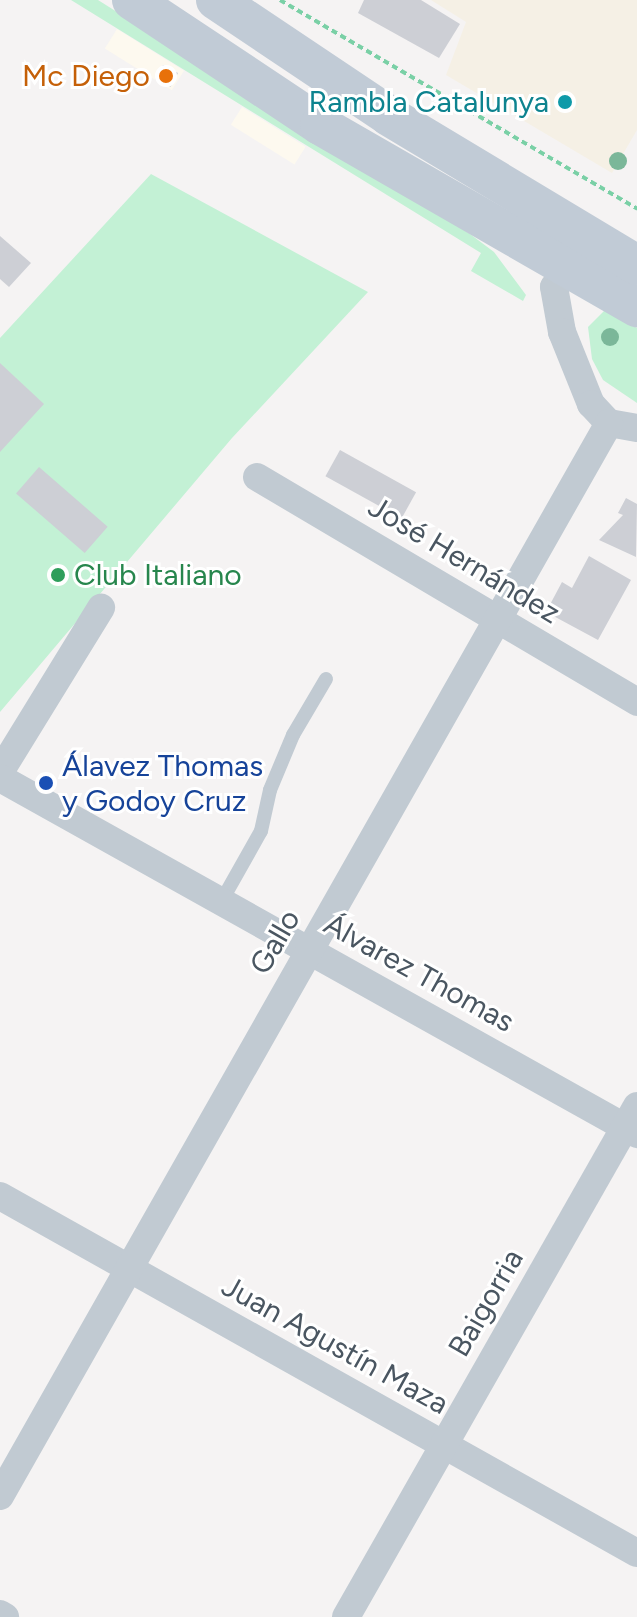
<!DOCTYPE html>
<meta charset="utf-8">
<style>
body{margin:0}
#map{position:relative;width:637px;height:1617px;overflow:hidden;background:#f5f3f3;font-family:Figtree,sans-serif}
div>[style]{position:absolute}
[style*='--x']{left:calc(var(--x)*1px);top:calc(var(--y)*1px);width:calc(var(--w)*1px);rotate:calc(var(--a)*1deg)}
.commercial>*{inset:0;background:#fdf9ef;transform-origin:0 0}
.green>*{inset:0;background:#c3f1d5}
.sand>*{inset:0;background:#f5f0e5}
.building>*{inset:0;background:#cdcfd5;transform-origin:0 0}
.path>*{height:4px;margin-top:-2px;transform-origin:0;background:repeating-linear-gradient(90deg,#7ad0a6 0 6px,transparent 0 10px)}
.lane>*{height:14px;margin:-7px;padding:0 7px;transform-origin:7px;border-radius:7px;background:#c1cad2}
.street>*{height:28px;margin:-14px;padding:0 14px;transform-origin:14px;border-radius:14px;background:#c1cad2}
.secondary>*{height:40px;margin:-20px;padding:0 20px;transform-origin:20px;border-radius:20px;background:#c1cbd6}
.trees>*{width:18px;height:18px;margin:-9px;border-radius:50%;background:#7bb799}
.dots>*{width:22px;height:22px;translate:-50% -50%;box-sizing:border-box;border:4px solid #fff;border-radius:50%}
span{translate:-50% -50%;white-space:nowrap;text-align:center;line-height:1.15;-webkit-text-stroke:6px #fff;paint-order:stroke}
.food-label{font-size:30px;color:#c56008}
.right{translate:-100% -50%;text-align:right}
.culture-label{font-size:30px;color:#0d838f}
.street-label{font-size:30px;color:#4a5661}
.leisure-label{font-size:30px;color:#27864d}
.left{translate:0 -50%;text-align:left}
.transit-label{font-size:30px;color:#164399}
</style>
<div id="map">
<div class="commercial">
<div style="left:117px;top:29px;width:79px;height:23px;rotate:32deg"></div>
<div style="left:242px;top:107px;width:75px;height:21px;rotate:32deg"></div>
</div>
<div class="green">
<div style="clip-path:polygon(71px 0,98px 0,470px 234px,494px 252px,526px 295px,523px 301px,471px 271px,481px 253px)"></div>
<div style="clip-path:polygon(151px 174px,368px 292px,232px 438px,0 712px,0 338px)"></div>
<div style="clip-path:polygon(605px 310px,637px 328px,637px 403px,603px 380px,592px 359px,588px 327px)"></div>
</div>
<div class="sand">
<div style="clip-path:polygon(431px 0,637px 0,637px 130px,612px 173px,446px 75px,466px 22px)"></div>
</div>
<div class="building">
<div style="clip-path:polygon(364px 0,421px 0,460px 24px,439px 58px,358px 13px)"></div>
<div style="left:163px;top:65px;width:17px;height:16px;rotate:28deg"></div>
<div style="clip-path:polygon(0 236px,31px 263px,9px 287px,0 279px)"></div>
<div style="clip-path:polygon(0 363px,44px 404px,0 452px)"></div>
<div style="left:340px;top:450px;width:87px;height:30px;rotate:29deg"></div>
<div style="left:39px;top:467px;width:91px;height:35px;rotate:41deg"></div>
<div style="clip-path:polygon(626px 498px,637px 504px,636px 557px,599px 540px,623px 515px,618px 513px)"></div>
<div style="clip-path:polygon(589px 556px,631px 580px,598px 640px,546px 612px,562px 582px,572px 588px)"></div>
</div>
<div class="path">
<div style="--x:280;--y:0;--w:414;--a:30.3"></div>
</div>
<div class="lane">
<div style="--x:221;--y:902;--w:81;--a:-60.6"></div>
<div style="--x:261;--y:831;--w:42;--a:-77.6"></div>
<div style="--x:270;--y:790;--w:60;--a:-67.3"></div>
<div style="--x:293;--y:735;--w:65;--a:-59.5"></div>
</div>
<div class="street">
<div style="--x:577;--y:254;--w:40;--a:124.9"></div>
<div style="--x:554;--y:287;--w:46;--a:79.9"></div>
<div style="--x:562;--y:332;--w:78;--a:68.1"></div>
<div style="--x:591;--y:404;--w:26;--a:47"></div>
<div style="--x:609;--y:423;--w:28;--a:10"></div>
<div style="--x:257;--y:477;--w:442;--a:30.6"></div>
<div style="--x:0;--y:772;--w:193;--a:-58.4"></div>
<div style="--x:0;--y:778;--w:730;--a:29.2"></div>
<div style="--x:0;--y:1196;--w:730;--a:29.27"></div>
<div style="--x:0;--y:1496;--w:1234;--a:-60.42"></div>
<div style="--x:0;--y:1614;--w:6;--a:31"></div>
<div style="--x:346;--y:1617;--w:588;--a:-60.34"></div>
</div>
<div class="secondary">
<div style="--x:132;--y:0;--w:226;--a:33.6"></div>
<div style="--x:320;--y:125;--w:366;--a:29.9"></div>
<div style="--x:216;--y:0;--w:208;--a:33.8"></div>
<div style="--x:389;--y:116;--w:289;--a:31"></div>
</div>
<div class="trees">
<div style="left:618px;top:161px"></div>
<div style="left:610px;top:337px"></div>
</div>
<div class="dots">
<div style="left:166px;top:76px;background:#e8710a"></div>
<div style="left:565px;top:102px;background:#0f9aa8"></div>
<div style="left:58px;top:575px;background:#2e9e5b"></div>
<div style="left:46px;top:783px;background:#1a4fb4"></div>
</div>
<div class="food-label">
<span class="right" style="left:150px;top:76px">Mc Diego</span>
</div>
<div class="culture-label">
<span class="right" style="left:549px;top:102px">Rambla Catalunya</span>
</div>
<div class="street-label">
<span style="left:464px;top:560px;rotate:31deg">José Hernández</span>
<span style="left:275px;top:942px;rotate:-60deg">Gallo</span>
<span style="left:419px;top:973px;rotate:29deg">Álvarez Thomas</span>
<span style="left:486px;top:1303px;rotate:-60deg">Baigorria</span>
<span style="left:335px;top:1345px;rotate:29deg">Juan Agustín Maza</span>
</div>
<div class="leisure-label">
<span class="left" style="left:74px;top:575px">Club Italiano</span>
</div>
<div class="transit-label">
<span class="left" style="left:62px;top:783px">Álavez Thomas<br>y Godoy Cruz</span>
</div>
</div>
